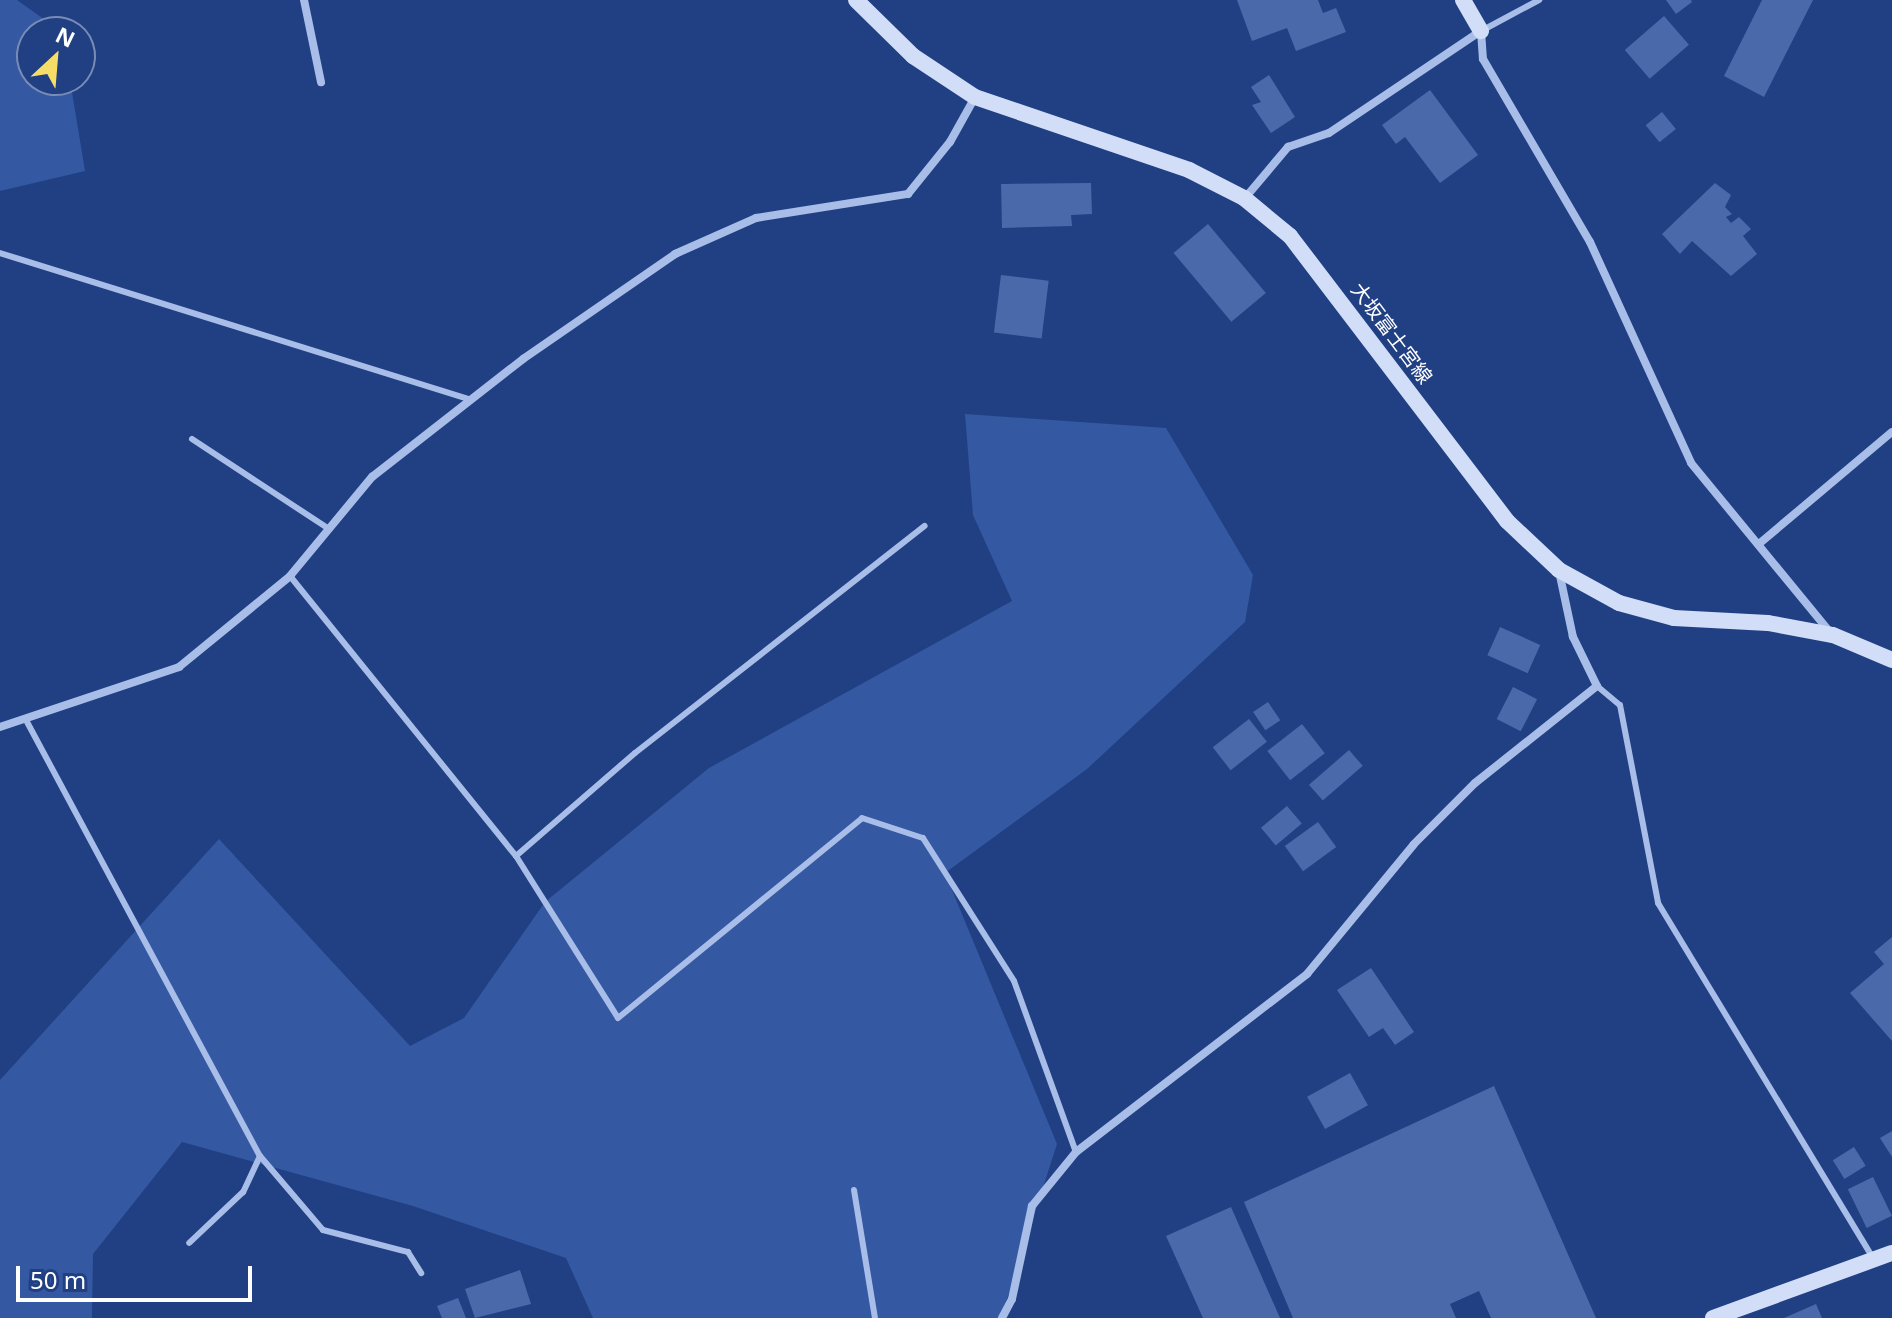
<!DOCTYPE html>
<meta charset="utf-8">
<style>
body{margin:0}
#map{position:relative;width:1892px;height:1318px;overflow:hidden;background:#204083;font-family:"Noto Sans","Noto Sans JP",sans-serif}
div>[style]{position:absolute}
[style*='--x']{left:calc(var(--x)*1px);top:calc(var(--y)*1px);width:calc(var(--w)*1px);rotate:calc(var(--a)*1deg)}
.green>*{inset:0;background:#3458a1}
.building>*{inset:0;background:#4969ab;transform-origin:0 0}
.lane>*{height:6px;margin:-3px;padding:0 3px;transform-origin:3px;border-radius:3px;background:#a8bee9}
.street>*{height:8px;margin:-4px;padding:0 4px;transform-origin:4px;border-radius:4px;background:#a8bee9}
.secondary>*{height:16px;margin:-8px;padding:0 8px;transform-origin:8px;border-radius:8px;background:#d2def7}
span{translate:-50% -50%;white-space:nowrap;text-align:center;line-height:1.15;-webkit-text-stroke:6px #204083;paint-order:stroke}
.street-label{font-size:20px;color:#fff}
.north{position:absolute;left:16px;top:16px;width:80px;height:80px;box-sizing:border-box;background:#204083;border:2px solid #798cb5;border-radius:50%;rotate:26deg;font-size:22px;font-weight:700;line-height:32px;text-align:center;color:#fff}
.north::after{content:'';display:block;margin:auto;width:28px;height:36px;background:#f6dd68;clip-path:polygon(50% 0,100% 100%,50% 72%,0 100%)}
.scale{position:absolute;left:16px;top:1266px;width:236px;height:36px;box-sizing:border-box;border:4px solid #fff;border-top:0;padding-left:10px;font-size:24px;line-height:28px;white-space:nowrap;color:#fff;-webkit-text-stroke:6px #204083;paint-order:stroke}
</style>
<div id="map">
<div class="green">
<div style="clip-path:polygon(0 0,17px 0,62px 32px,32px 32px,32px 80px,70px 80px,85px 171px,0 191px)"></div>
<div style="clip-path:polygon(965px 414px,1166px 428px,1253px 575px,1245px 622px,1087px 769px,945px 873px,1057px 1144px,1001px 1318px,593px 1318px,566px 1258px,413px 1206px,182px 1142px,93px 1254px,92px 1318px,0 1318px,0 1080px,219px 839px,410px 1046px,464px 1018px,545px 902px,709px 768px,1012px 601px,973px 515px)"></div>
</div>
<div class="building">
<div style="clip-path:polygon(1237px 0,1318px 0,1323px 13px,1336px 8px,1346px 32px,1296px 51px,1287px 28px,1252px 41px)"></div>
<div style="clip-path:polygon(1666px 0,1691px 0,1692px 2px,1676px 14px)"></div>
<div style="clip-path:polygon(1762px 0,1813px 0,1764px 97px,1724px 76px)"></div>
<div style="left:1664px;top:16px;width:38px;height:52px;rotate:49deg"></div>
<div style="clip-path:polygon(1269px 75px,1295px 117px,1271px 133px,1252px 105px,1261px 102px,1251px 87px)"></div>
<div style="clip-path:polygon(1430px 90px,1478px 155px,1440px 183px,1405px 137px,1396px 144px,1382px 125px)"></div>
<div style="left:1662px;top:112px;width:22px;height:21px;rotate:51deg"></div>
<div style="clip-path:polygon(1091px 183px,1092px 214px,1071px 215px,1072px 226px,1002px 228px,1001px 184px)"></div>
<div style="clip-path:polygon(1715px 183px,1731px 195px,1725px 207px,1732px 214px,1726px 217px,1731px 223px,1739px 217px,1751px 229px,1743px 236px,1757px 254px,1731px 276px,1692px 241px,1680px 254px,1662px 234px)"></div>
<div style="left:1208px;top:224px;width:90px;height:45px;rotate:50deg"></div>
<div style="left:1001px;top:275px;width:48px;height:58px;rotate:7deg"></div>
<div style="left:1500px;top:627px;width:44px;height:31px;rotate:24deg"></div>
<div style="left:1513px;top:687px;width:27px;height:36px;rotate:27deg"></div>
<div style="left:1268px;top:702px;width:22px;height:18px;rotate:56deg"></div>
<div style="left:1249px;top:719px;width:29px;height:46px;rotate:52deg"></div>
<div style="left:1302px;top:724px;width:37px;height:44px;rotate:52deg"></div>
<div style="left:1349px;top:750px;width:21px;height:53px;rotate:49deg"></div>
<div style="left:1287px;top:806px;width:23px;height:34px;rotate:50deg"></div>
<div style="left:1318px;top:822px;width:31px;height:41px;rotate:54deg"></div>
<div style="clip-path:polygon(1892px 937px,1892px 1041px,1850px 993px,1884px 964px,1874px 952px)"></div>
<div style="clip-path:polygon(1371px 968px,1414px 1032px,1395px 1045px,1383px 1028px,1369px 1037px,1337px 990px)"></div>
<div style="left:1350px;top:1073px;width:37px;height:49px;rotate:61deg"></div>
<div style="clip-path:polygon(1494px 1086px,1596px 1318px,1491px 1318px,1479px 1291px,1450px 1304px,1456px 1318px,1293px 1318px,1244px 1202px)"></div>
<div style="clip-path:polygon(1892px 1131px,1892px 1157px,1880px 1138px)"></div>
<div style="left:1854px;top:1147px;width:22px;height:25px;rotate:58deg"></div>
<div style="left:1873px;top:1177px;width:43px;height:28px;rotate:64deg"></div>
<div style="clip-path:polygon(1231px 1207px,1280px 1318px,1203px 1318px,1166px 1236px)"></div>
<div style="clip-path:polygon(520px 1270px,531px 1304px,475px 1318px,465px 1289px)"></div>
<div style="clip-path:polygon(458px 1298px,466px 1318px,442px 1318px,437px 1306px)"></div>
<div style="clip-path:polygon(1816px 1304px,1822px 1318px,1784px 1318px)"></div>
</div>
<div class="lane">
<div style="--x:1483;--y:30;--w:64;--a:-28.2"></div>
<div style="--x:0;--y:253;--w:491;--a:17.3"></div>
<div style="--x:192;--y:439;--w:164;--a:33.3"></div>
<div style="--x:290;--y:576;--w:360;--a:51.1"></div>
<div style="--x:516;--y:856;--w:191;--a:57.8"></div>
<div style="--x:618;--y:1018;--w:315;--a:-39.3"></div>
<div style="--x:862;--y:818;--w:64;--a:18.2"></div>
<div style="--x:923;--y:838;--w:169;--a:57.5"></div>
<div style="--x:1014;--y:981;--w:182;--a:70.1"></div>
<div style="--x:1597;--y:686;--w:30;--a:40"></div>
<div style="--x:1620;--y:705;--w:202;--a:79.1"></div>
<div style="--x:1658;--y:903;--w:416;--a:58.8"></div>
<div style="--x:26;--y:720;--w:495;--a:61.8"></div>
<div style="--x:260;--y:1156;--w:40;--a:115"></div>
<div style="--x:243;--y:1192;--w:74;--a:136.6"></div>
<div style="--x:516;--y:856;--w:157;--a:-40.9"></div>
<div style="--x:635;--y:753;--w:368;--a:-38.1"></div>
<div style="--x:260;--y:1156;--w:97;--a:49.6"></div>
<div style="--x:323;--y:1230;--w:88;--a:14.5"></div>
<div style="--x:408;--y:1252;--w:25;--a:58"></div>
<div style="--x:854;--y:1190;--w:130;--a:80.7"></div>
</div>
<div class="street">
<div style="--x:304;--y:0;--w:84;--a:78.3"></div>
<div style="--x:1245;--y:198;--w:67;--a:-49.9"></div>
<div style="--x:1288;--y:147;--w:43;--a:-18.9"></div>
<div style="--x:1329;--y:133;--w:183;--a:-33.9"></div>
<div style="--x:1481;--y:31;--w:28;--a:86"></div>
<div style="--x:1483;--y:59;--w:212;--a:59.7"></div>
<div style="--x:1590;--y:242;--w:243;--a:65.4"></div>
<div style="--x:1691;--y:463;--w:219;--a:50.6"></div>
<div style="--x:1760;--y:543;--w:172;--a:-40.1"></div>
<div style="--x:0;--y:727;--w:189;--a:-18.5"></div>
<div style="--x:179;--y:667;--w:144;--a:-39.3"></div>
<div style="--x:290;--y:576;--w:129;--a:-50.4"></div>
<div style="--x:372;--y:477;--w:192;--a:-38"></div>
<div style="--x:523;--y:359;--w:185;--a:-34.6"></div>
<div style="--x:675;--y:254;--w:89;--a:-24"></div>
<div style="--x:756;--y:218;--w:154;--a:-9"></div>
<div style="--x:908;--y:194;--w:67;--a:-51.1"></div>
<div style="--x:950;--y:142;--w:51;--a:-60.9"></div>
<div style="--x:1002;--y:1318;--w:21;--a:-62"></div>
<div style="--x:1012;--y:1299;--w:95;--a:-77.9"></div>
<div style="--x:1032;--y:1206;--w:70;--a:-50.8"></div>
<div style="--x:1076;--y:1152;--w:292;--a:-37.6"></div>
<div style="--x:1307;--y:974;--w:168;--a:-50.5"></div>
<div style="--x:1414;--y:844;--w:86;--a:-45"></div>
<div style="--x:1475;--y:783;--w:156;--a:-38.5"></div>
<div style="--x:1597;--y:686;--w:55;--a:-116.1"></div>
<div style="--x:1573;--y:637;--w:67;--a:-102"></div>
</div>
<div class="secondary">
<div style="--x:856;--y:0;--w:80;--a:44.5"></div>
<div style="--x:913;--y:56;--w:74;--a:33.5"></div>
<div style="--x:975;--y:97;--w:226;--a:18.8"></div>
<div style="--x:1189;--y:170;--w:62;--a:27"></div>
<div style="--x:1244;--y:198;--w:60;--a:39.6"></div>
<div style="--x:1290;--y:236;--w:358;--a:52.7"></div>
<div style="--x:1507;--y:521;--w:71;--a:43.3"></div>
<div style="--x:1559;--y:570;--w:68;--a:28.8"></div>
<div style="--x:1619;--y:603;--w:57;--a:15.3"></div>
<div style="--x:1674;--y:618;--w:94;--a:3"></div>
<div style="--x:1768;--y:623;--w:66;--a:10.5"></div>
<div style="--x:1833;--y:635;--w:64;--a:23"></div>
<div style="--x:1463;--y:0;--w:36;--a:60"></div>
<div style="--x:1713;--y:1318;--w:190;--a:-20"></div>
</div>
<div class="street-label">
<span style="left:1392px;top:333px;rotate:53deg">大坂富士宮線</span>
</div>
<div class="north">N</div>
<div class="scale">50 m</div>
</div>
